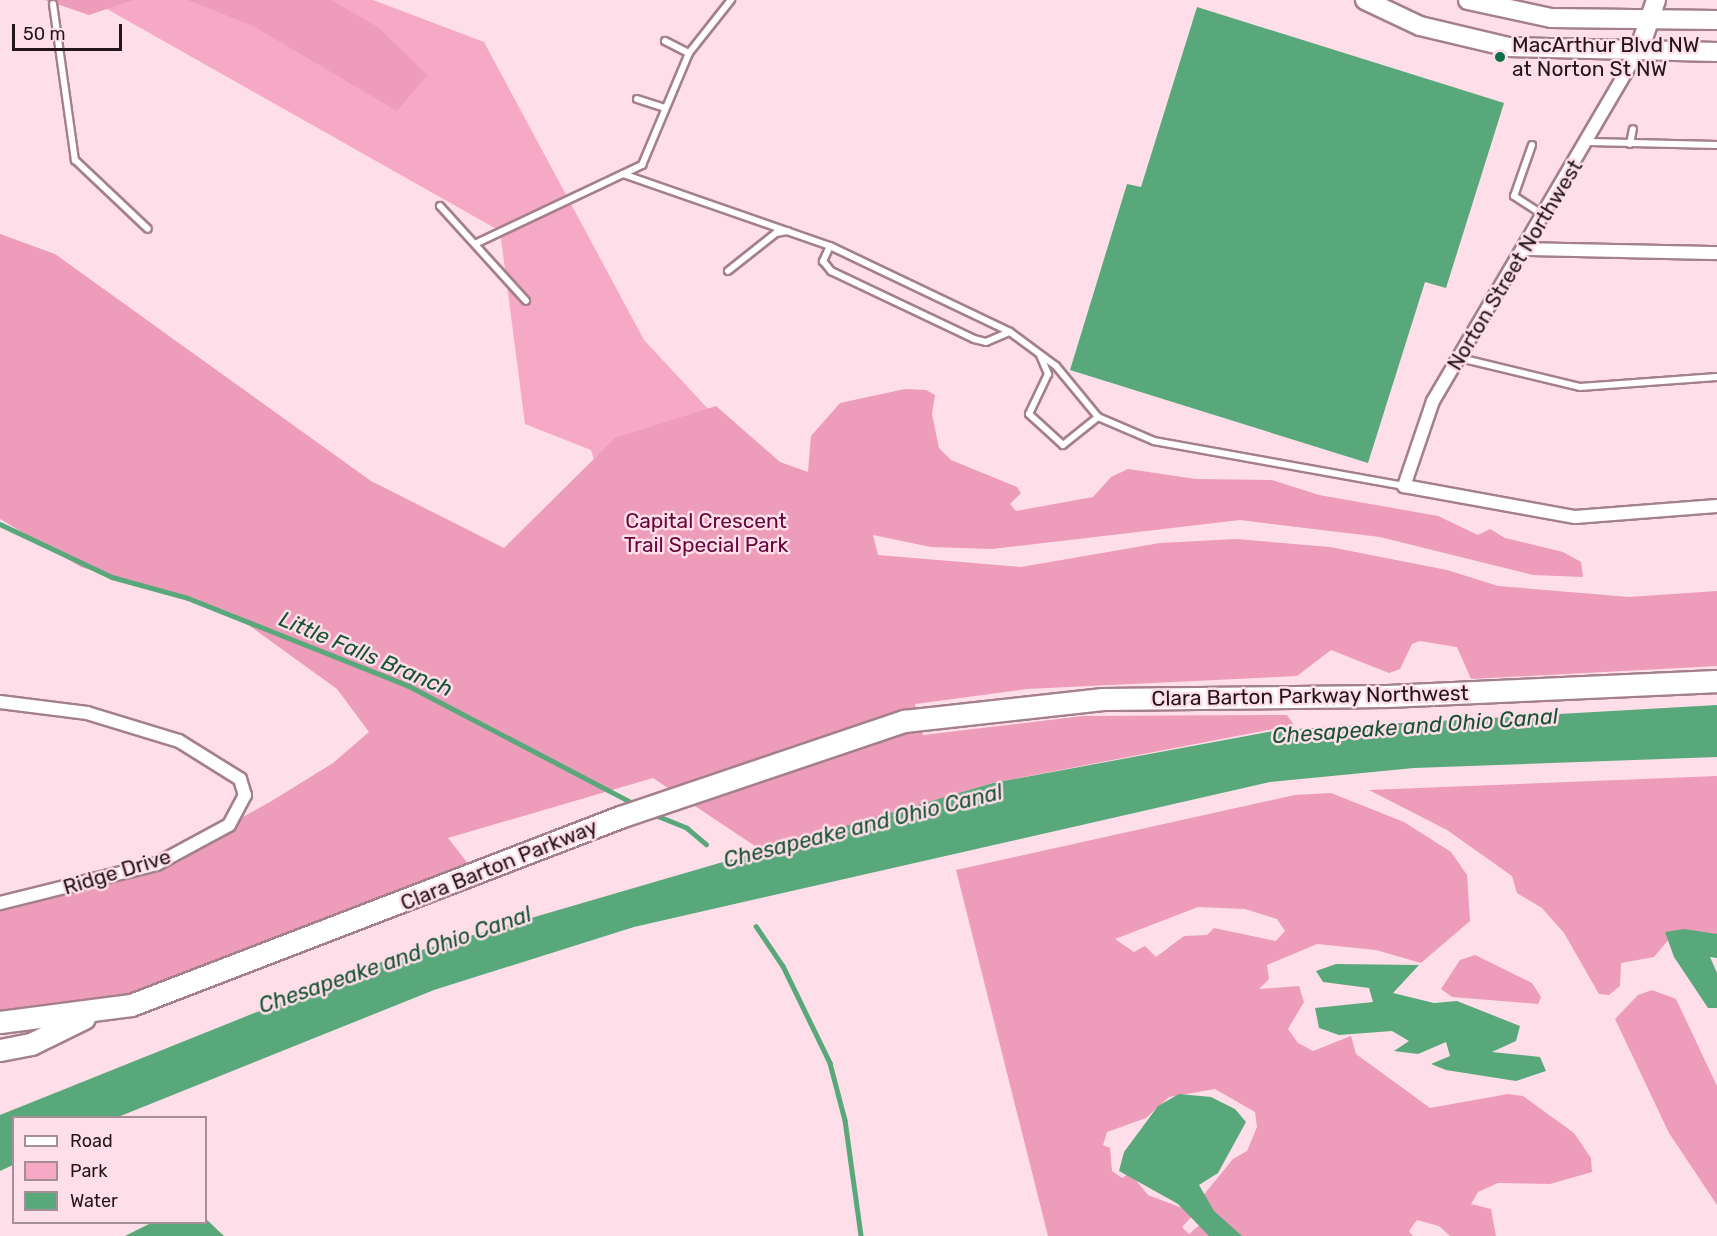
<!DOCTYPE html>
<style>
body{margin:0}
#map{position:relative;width:1717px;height:1236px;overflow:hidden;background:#fedee9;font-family:Rubik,sans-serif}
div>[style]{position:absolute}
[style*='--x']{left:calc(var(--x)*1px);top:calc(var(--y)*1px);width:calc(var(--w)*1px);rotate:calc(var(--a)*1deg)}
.green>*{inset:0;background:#f6a9c5}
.forest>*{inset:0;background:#ed9cba}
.water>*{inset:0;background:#58a87c}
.stream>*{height:4.5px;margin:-2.25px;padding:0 2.25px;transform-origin:2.25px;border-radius:2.25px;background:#58a87c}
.roads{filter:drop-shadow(2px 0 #a4808c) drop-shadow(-2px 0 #a4808c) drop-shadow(0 2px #a4808c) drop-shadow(0 -2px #a4808c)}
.service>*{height:6px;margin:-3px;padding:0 3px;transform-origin:3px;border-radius:3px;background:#fff}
.minor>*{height:12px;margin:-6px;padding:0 6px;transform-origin:6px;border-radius:6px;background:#fff}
.secondary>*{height:18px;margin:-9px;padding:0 9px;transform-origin:9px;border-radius:9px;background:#fff}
.trunk>*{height:21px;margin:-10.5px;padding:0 10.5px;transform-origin:10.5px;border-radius:10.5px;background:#fff}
.dots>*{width:16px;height:16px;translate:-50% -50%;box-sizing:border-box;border:3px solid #fedee9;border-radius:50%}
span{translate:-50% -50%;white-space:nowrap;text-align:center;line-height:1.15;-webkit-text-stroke:5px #fedee9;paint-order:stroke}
.poi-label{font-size:21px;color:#23151a}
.left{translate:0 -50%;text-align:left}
.street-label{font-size:21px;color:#23151a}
.park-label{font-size:21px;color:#67053a}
.water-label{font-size:22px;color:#165335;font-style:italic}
.legend{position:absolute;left:12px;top:1116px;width:195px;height:108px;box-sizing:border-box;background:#fedee9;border:2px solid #a68e96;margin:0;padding:8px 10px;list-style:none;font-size:18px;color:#23151a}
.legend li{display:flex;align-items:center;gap:12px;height:30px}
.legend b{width:30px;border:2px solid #a68e96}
.scale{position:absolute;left:12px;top:24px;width:110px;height:27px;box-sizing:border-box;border:3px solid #23151a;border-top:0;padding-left:8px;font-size:18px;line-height:21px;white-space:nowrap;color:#23151a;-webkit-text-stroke:4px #fedee9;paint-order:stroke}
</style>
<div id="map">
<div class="green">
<div style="clip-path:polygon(91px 0,373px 0,484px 42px,644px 340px,762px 467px,644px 629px,591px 450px,525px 424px,500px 231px)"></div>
</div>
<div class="forest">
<div style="clip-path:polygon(45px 0,133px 0,89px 15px)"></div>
<div style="clip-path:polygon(188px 0,331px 0,378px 27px,427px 75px,397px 111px,253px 26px)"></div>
<div style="clip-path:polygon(0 234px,55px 254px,371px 481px,504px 548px,615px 438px,716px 406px,780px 462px,808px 472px,811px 436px,840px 403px,905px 389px,926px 390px,935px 395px,932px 414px,939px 448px,951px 460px,1017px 487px,1021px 493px,1010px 504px,1016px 511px,1093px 497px,1111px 477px,1128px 469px,1196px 479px,1272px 480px,1319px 495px,1438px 516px,1478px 535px,1490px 529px,1505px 538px,1563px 552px,1581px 562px,1583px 577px,1533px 575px,1380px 537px,1240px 520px,992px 549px,931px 547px,873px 535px,878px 555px,1021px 567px,1160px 543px,1236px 539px,1330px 547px,1447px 570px,1498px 586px,1629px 597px,1717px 591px,1717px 666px,1471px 679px,1457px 647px,1420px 641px,1412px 644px,1400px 669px,1389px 673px,1331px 650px,1297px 676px,1027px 689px,915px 704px,923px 735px,1083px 716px,1287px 715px,1294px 725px,993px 783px,764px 852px,653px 778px,448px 838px,476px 874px,131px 1005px,0 1022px,0 903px,157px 864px,270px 802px,333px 763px,369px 732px,337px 689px,232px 613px,81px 567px,0 519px)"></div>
<div style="clip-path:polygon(1717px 776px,1717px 936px,1670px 938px,1654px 957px,1621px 963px,1620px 986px,1609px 995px,1599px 994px,1564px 933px,1542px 908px,1517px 893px,1512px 876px,1447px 830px,1369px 790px)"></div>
<div style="clip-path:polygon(evenodd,1331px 793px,1404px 822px,1451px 852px,1467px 875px,1470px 921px,1421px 963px,1376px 950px,1317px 944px,1267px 965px,1269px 979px,1259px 989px,1299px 986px,1304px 1002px,1288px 1029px,1298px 1043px,1313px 1051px,1351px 1036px,1356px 1054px,1430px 1108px,1508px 1094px,1523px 1096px,1574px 1133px,1591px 1158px,1592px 1172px,1550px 1184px,1498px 1183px,1478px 1192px,1471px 1204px,1491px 1209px,1496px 1236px,1450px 1236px,1439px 1226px,1417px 1220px,1409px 1231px,1413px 1236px,1048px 1236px,956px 870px,1295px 795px,1331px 793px,1198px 907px,1245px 909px,1277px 919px,1285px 931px,1276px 941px,1214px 928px,1207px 935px,1184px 936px,1156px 957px,1145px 946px,1134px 952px,1115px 939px,1198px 907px,1331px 793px,1215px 1089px,1255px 1112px,1257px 1127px,1247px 1151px,1233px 1159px,1197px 1203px,1185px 1209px,1148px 1195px,1130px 1173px,1122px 1178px,1112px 1171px,1110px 1148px,1103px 1145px,1107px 1132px,1146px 1118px,1169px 1097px,1215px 1089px,1331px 793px,1198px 1210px,1202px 1223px,1189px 1234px,1182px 1227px,1198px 1210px)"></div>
<div style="clip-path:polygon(1475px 955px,1532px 983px,1541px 997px,1538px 1004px,1452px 997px,1441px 989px,1460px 960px)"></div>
<div style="clip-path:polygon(1652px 990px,1676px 999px,1717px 1086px,1717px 1205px,1669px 1133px,1615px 1019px,1638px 995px)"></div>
</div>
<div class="water">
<div style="clip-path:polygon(1197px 7px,1504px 103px,1446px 288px,1425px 282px,1368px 463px,1070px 370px,1127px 184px,1141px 187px)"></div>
<div style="clip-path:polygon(1717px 705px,1717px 757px,1414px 768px,1270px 782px,634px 927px,434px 990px,118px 1117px,14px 1118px,13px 1165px,0 1171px,0 1115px,384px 961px,993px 783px,1279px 730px)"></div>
<div style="clip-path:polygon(1684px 929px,1717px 934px,1717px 958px,1710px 957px,1717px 973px,1717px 1008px,1708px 1008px,1674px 957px,1665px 932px)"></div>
<div style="clip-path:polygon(1336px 964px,1419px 965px,1393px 993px,1434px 1003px,1457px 1001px,1520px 1026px,1516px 1041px,1492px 1052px,1540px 1057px,1546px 1071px,1516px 1081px,1446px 1070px,1431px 1064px,1450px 1056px,1446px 1042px,1418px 1054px,1394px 1051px,1409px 1041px,1392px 1031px,1339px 1035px,1319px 1028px,1315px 1008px,1373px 1002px,1369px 988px,1323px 982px,1316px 971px)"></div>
<div style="clip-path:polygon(1179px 1094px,1211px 1097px,1235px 1109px,1246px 1122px,1218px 1173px,1199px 1185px,1214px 1211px,1242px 1236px,1209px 1236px,1178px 1204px,1119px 1171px,1124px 1152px,1158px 1106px)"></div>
<div style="clip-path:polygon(206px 1219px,224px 1236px,125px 1236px,151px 1223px)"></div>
</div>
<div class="stream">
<div style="--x:0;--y:524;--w:124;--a:25.3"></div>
<div style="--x:112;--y:577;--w:79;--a:15.4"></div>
<div style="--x:188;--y:598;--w:238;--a:21.7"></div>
<div style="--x:409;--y:686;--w:255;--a:27.6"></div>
<div style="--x:653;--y:814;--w:37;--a:22"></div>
<div style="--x:687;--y:828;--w:25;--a:40"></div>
<div style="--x:756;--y:926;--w:48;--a:56"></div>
<div style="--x:783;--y:966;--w:108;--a:64.1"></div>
<div style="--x:830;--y:1063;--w:59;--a:75.3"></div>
<div style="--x:845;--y:1120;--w:117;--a:82.1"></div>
</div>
<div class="roads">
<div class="service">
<div style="--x:53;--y:4;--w:158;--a:82"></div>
<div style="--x:75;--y:160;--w:100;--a:43.4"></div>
<div style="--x:665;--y:41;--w:27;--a:27"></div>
<div style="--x:637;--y:99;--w:29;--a:18"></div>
<div style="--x:1589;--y:142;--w:128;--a:1.3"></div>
<div style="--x:1630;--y:144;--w:15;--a:-79"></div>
<div style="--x:1532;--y:145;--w:54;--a:109.4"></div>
<div style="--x:1514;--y:196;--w:35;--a:33"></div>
<div style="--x:623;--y:174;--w:219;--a:19.2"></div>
<div style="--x:830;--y:246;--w:199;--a:25.5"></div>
<div style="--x:1010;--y:332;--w:57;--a:36.5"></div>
<div style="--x:1056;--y:366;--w:66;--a:50.5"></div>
<div style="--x:1098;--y:417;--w:61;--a:23.2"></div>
<div style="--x:1154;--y:441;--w:254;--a:10.2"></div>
<div style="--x:440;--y:206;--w:128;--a:47.8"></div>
<div style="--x:477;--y:243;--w:183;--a:-25.3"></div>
<div style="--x:642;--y:165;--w:121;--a:-67.2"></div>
<div style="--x:689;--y:53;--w:68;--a:-51.6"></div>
<div style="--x:830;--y:246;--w:17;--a:115"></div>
<div style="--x:823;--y:261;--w:13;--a:51"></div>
<div style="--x:831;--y:271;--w:158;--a:25.4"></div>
<div style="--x:974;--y:339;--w:12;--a:14"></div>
<div style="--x:986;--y:342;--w:26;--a:-23"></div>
<div style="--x:728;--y:271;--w:61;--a:-38.4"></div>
<div style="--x:776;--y:233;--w:12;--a:-9"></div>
<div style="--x:1040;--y:355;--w:21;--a:67"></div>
<div style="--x:1048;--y:374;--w:44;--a:115.4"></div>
<div style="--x:1029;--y:414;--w:46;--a:42.4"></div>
<div style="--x:1063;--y:445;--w:45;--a:-38.7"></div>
<div style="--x:1460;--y:358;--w:123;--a:13.6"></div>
<div style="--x:1580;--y:387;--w:137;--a:-4.2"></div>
</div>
<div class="minor">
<div style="--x:1639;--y:50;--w:407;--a:120.4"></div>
<div style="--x:1433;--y:401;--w:90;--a:108.8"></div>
<div style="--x:1404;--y:486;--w:174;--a:10.3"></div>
<div style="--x:1575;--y:517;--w:142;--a:-4.4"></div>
<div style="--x:1525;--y:249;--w:192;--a:1.2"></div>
<div style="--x:0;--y:702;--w:88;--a:7.2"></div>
<div style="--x:87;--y:713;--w:96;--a:16.9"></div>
<div style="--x:179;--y:741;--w:72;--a:31.9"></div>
<div style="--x:240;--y:779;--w:17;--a:73"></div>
<div style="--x:245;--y:795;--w:34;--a:118"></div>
<div style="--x:229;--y:825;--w:82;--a:151.6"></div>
<div style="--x:157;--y:864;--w:162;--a:166"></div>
</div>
<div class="secondary">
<div style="--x:1365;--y:0;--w:61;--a:25.3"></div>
<div style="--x:1420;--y:26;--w:90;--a:13.4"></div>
<div style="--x:1508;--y:47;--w:209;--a:1.4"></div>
<div style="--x:1468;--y:0;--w:85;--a:12.2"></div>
<div style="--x:1551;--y:18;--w:166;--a:0.7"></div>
<div style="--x:1639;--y:50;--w:53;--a:-71.2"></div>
</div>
<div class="trunk">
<div style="--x:0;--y:1022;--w:132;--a:-7.4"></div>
<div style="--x:131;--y:1005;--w:524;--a:-21.03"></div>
<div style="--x:620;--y:817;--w:300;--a:-18.7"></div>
<div style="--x:904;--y:721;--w:200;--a:-6.3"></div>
<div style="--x:1103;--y:699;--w:284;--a:-0.6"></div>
<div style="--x:1387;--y:696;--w:330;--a:-2.6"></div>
<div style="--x:0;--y:1050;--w:32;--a:-11"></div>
<div style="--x:31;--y:1044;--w:59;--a:-26.1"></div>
</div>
</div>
<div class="dots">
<div style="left:1500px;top:57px;background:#0e7046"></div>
</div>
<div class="poi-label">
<span class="left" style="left:1512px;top:57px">MacArthur Blvd NW<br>at Norton St NW</span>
</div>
<div class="street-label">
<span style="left:1515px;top:265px;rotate:-59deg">Norton Street Northwest</span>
<span style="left:1310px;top:696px;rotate:-1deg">Clara Barton Parkway Northwest</span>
<span style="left:499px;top:865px;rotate:-22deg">Clara Barton Parkway</span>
<span style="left:117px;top:872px;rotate:-17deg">Ridge Drive</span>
</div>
<div class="park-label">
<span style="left:706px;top:533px">Capital Crescent<br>Trail Special Park</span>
</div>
<div class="water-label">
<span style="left:366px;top:654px;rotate:23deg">Little Falls Branch</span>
<span style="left:1415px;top:726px;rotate:-4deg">Chesapeake and Ohio Canal</span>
<span style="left:863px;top:826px;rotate:-14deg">Chesapeake and Ohio Canal</span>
<span style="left:395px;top:960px;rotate:-19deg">Chesapeake and Ohio Canal</span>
</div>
<ul class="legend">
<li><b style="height:8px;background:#fff"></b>Road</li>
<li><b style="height:16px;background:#f6a9c5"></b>Park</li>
<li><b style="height:16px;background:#58a87c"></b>Water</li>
</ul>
<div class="scale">50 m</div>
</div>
